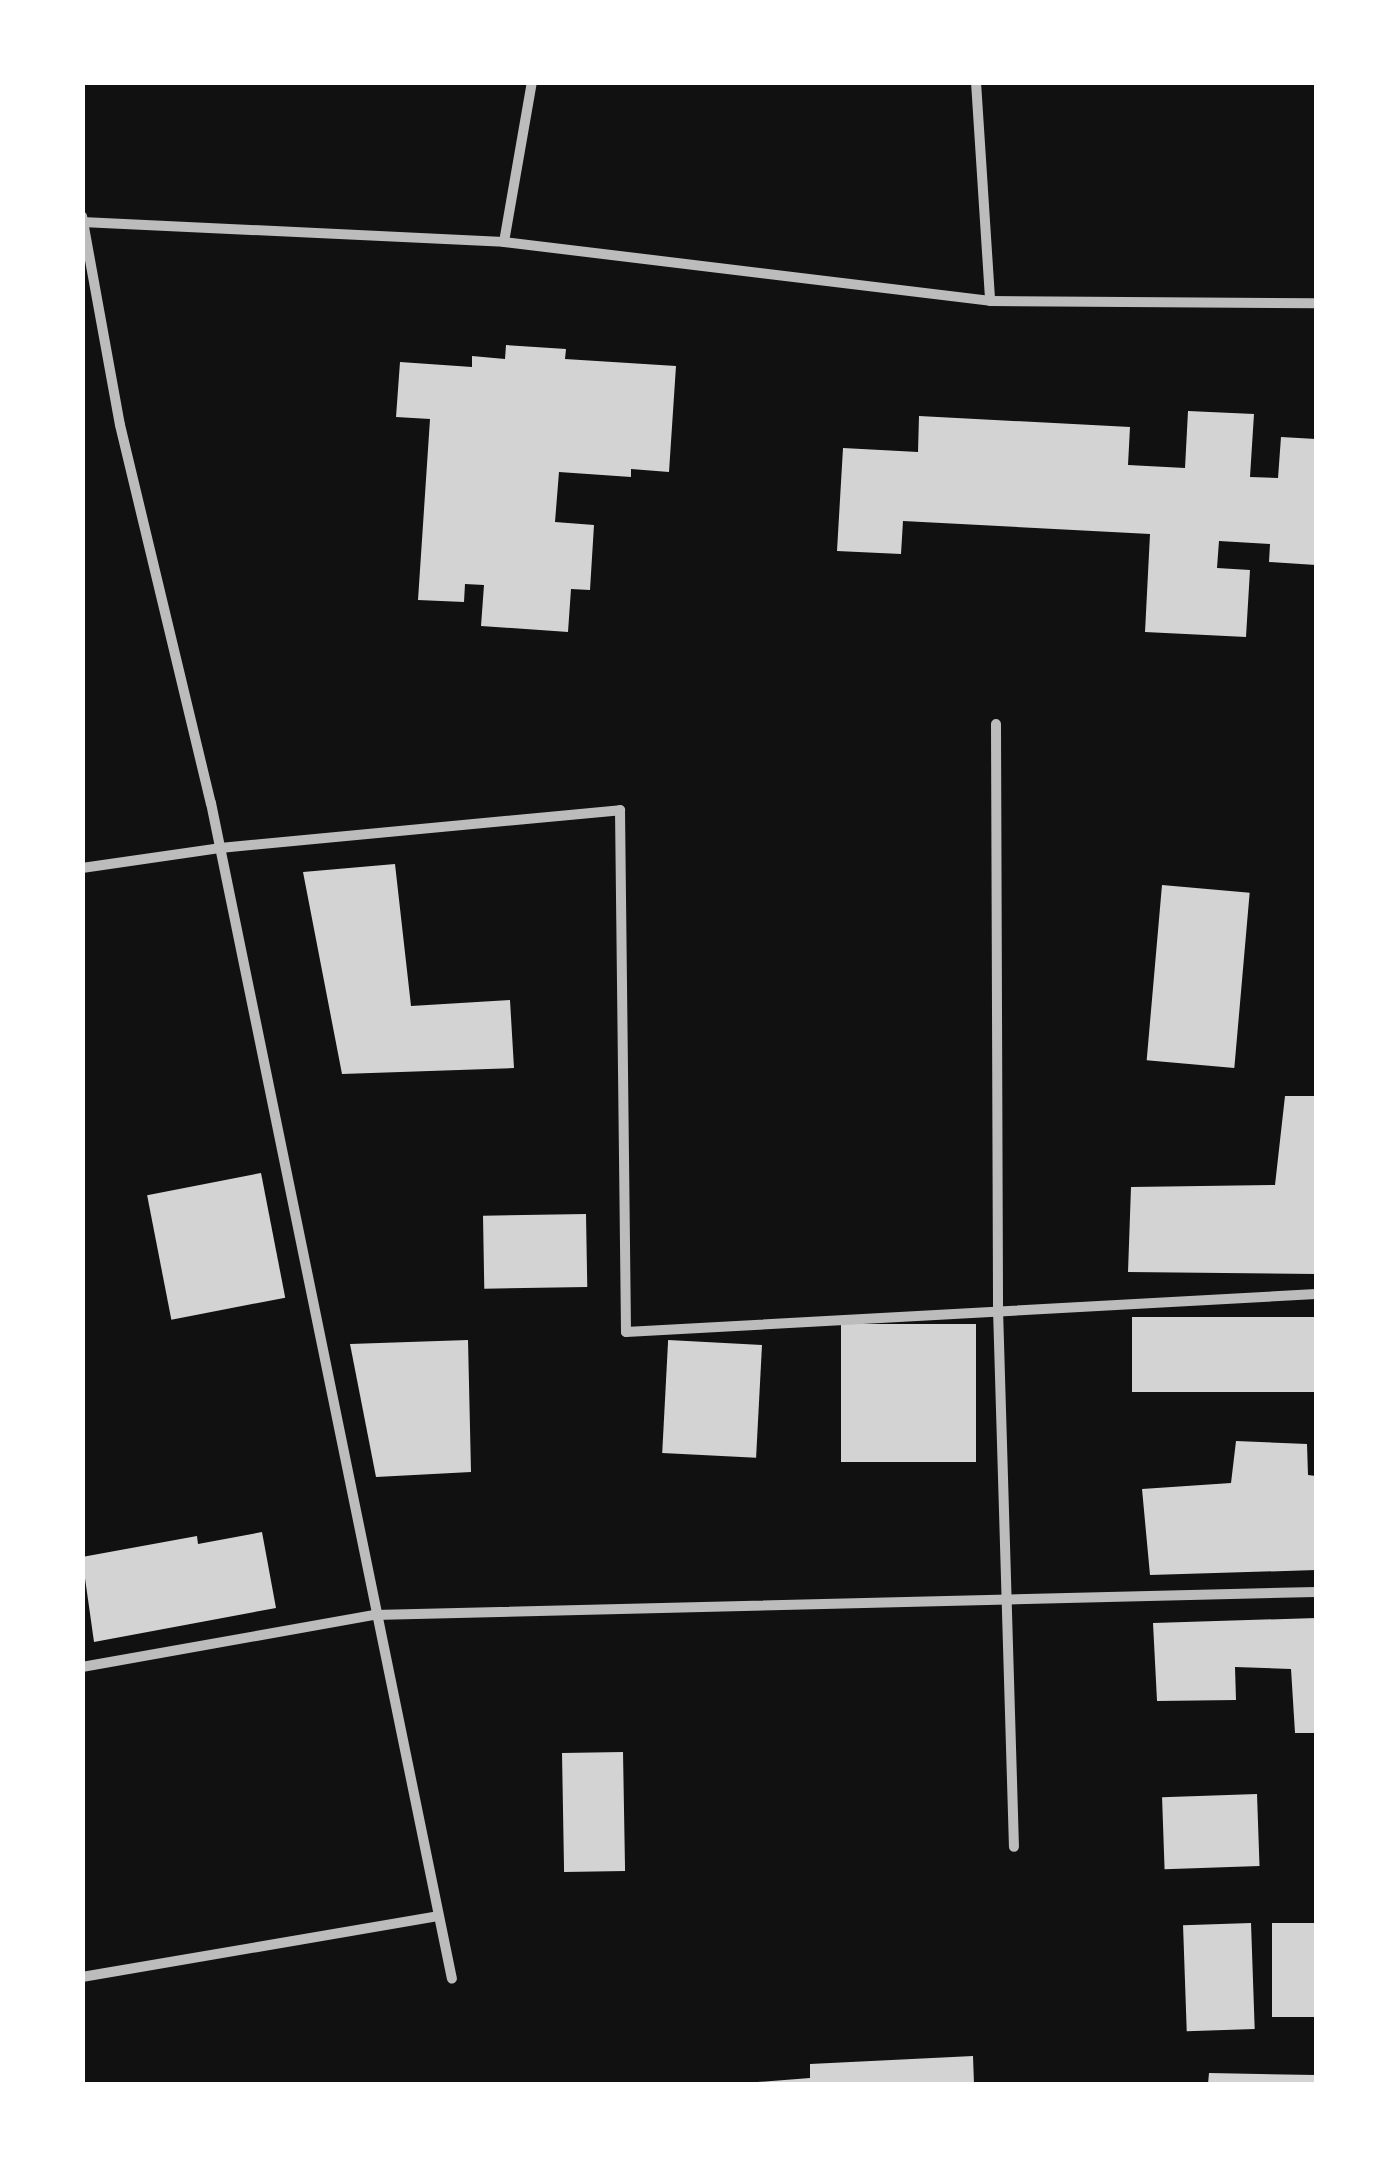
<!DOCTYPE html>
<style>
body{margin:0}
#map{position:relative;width:1399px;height:2167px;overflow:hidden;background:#111;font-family:"Noto Sans",sans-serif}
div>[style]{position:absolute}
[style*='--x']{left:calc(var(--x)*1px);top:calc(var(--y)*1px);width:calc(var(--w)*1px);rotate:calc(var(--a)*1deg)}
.building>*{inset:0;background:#d3d3d3;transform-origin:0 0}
.minor>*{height:10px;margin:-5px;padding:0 5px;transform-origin:5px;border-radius:5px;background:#bcbcbc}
span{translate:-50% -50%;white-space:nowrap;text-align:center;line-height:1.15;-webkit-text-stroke:8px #fff;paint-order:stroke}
.frame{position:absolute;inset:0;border:85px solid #fff;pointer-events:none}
</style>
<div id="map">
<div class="building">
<div style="clip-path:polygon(506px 345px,566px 349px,565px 359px,676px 366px,669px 472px,631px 469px,631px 477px,559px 472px,555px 522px,594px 525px,590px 590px,571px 589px,568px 632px,481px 626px,484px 585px,465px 584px,464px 602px,418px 600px,430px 419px,396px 417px,400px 362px,472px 367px,472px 356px,505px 359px)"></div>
<div style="clip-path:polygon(1188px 411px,1254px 414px,1250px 477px,1278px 478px,1281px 437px,1316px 439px,1316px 565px,1269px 562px,1270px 544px,1219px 541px,1217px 568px,1250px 570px,1246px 637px,1145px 632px,1150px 534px,903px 521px,901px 554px,837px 551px,843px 448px,918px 452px,919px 416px,1130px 427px,1128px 465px,1185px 468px)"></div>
<div style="clip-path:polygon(395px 864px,411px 1006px,510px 1000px,514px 1068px,342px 1074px,303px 872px)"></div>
<div style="left:1162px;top:885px;width:88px;height:176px;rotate:5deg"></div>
<div style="clip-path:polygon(1285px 1096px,1316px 1096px,1316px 1274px,1128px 1272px,1131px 1187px,1275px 1185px)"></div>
<div style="left:261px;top:1173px;width:127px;height:116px;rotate:79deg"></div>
<div style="left:586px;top:1214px;width:73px;height:103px;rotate:89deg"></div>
<div style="left:1316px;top:1317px;width:75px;height:184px;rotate:90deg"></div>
<div style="left:976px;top:1324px;width:138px;height:135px;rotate:90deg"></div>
<div style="clip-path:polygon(468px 1340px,471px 1472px,376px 1477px,350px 1344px)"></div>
<div style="left:762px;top:1345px;width:113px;height:94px;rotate:93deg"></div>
<div style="clip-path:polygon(1236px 1441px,1307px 1444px,1308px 1475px,1316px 1476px,1316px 1570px,1150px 1575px,1142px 1489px,1231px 1483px)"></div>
<div style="clip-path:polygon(262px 1532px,276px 1608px,94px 1642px,82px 1557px,197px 1536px,198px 1544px)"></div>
<div style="clip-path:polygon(1316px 1618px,1316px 1733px,1295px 1733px,1291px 1669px,1235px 1667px,1236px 1700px,1157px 1701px,1153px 1623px)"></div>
<div style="left:623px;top:1752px;width:119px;height:61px;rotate:89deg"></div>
<div style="left:1257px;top:1794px;width:72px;height:95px;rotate:88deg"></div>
<div style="left:1251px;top:1923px;width:106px;height:68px;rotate:88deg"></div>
<div style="left:1316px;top:1923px;width:94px;height:44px;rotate:90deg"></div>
<div style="clip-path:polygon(973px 2056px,974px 2084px,731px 2084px,810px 2078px,810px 2064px)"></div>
<div style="clip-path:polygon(1209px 2073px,1316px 2075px,1316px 2084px,1208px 2084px)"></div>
</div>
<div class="minor">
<div style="--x:976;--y:82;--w:219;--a:86.3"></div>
<div style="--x:82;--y:216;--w:212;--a:79.7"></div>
<div style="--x:120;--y:425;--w:389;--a:76.5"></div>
<div style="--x:211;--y:803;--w:1200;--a:78.42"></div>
<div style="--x:82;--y:222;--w:422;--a:2.7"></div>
<div style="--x:504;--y:242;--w:490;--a:6.9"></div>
<div style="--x:990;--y:301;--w:326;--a:0.4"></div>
<div style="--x:504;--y:242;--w:162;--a:-80.1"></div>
<div style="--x:996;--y:724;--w:585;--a:89.8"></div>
<div style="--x:998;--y:1309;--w:538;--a:88.3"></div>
<div style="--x:82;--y:868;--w:139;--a:-8.2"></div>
<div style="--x:220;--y:848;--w:402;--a:-5.4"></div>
<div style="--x:620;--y:810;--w:522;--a:89.34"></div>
<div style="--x:626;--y:1332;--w:691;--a:-3.15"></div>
<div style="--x:82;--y:1667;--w:297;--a:-10.1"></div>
<div style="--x:374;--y:1615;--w:942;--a:-1.4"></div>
<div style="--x:82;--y:1977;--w:361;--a:-9.7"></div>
</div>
<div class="frame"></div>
</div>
